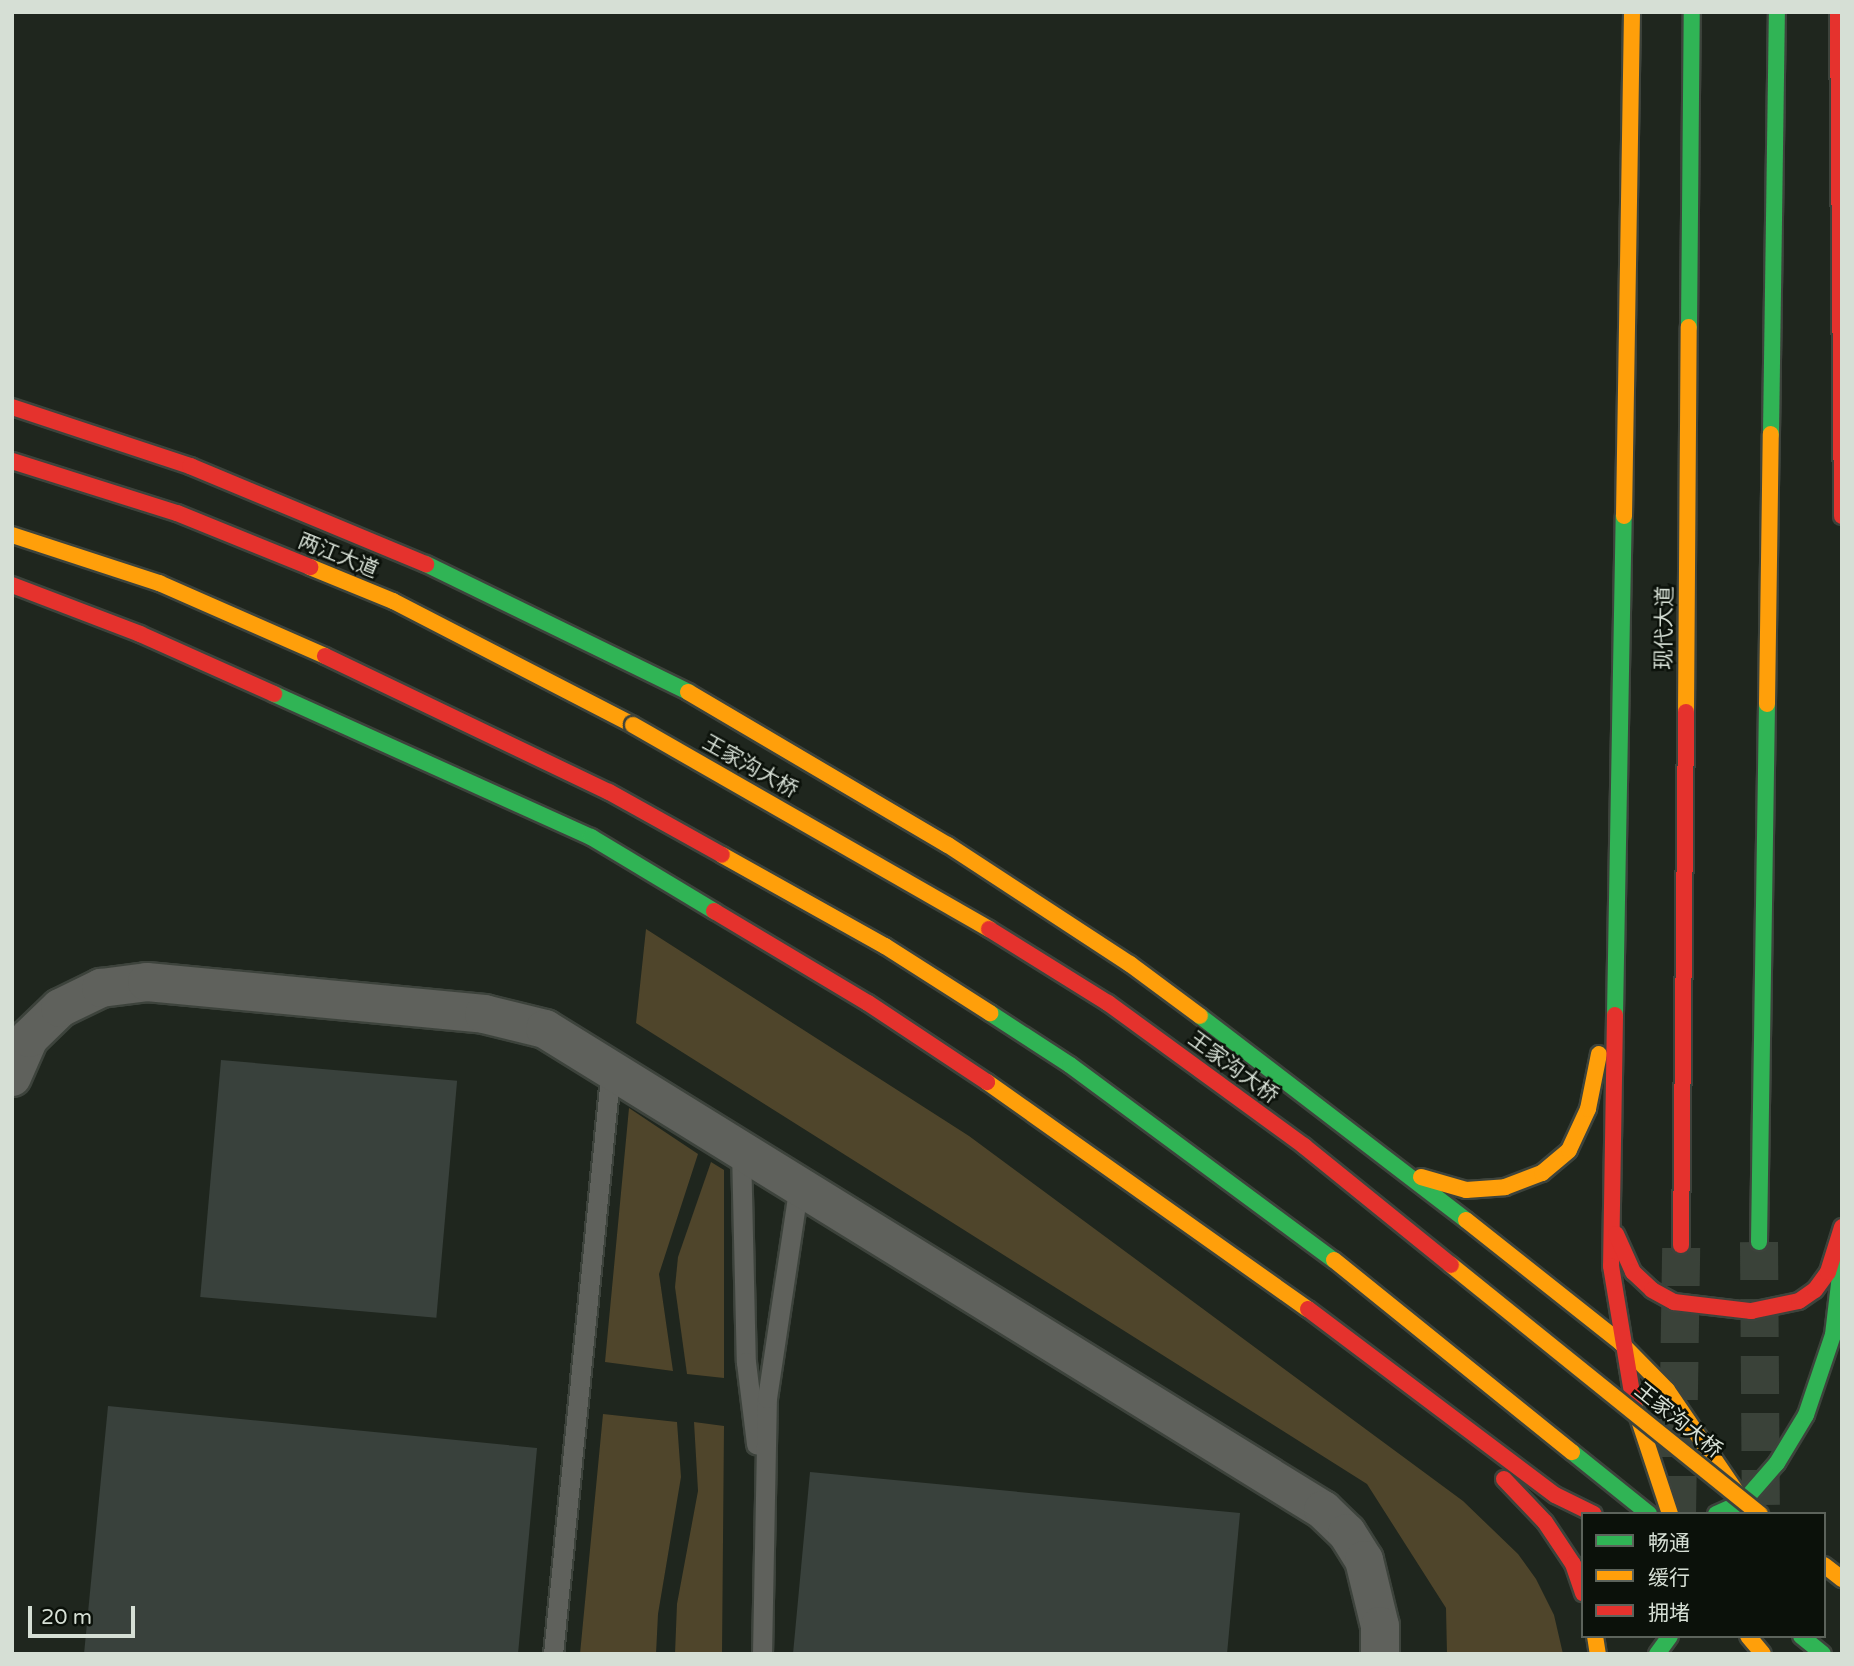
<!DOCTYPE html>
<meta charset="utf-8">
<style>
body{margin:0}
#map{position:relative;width:1854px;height:1666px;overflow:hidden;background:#1f261e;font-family:"Varela Round","Noto Sans SC",sans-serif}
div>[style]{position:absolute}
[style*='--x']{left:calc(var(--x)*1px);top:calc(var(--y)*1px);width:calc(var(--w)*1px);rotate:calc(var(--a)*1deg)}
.green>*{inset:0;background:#4f452b}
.building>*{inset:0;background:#39413c;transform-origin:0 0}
.highway-tunnel>*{height:38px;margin-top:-19px;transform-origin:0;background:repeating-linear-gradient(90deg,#3a4239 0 38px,transparent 0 57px)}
.roads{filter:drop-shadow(2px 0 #3d433c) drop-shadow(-2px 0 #3d433c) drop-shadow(0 2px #3d433c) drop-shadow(0 -2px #3d433c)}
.lane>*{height:19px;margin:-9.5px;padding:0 9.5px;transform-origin:9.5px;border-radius:9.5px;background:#5f615c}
.street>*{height:38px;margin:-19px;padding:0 19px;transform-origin:19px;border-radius:19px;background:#5f615c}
.fast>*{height:16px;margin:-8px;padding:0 8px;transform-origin:8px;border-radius:8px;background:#30b455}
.slow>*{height:16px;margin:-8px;padding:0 8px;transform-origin:8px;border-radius:8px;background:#ff9f0a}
.jam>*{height:16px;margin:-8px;padding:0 8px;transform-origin:8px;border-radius:8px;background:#e5322d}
.bridges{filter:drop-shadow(2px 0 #3d433c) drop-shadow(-2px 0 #3d433c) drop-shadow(0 2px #3d433c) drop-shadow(0 -2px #3d433c)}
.fast-bridge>*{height:16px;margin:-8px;padding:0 8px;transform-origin:8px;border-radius:8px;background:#30b455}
.slow-bridge>*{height:16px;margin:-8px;padding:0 8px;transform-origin:8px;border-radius:8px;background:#ff9f0a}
.jam-bridge>*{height:16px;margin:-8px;padding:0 8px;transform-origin:8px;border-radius:8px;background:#e5322d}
span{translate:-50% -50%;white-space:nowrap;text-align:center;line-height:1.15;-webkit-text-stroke:5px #0b110a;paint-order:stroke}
.street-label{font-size:21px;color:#d6dfd5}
.frame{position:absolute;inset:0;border:14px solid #d6dfd5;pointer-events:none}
.legend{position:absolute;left:1581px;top:1512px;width:245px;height:126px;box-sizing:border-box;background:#0b110a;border:2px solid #5c635b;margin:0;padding:9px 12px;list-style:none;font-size:21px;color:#d6dfd5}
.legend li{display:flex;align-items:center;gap:14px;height:35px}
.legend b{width:35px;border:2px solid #5c635b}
.scale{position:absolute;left:28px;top:1606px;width:107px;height:32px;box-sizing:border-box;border:4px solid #d6dfd5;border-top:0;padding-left:9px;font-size:21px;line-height:24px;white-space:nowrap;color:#d6dfd5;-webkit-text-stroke:5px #0b110a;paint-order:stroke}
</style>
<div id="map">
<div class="green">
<div style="clip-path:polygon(646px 929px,969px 1136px,1463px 1501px,1518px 1554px,1536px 1579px,1554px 1615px,1563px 1654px,1447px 1654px,1446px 1608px,1367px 1484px,636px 1023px)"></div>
<div style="clip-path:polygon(629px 1108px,698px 1154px,659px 1274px,673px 1371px,605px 1362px)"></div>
<div style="clip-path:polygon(711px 1162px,724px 1170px,724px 1378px,687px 1374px,675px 1287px,678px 1257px)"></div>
<div style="clip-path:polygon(603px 1414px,677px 1422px,681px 1477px,658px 1614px,656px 1654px,580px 1654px)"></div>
<div style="clip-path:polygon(694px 1422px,724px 1426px,722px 1654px,675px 1654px,677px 1604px,698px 1491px)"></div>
</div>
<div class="building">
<div style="left:221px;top:1060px;width:237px;height:238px;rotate:5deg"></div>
<div style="clip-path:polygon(108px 1406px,537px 1448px,518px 1654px,84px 1654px)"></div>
<div style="clip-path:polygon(810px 1472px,1240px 1513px,1227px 1654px,793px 1654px)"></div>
</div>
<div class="highway-tunnel">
<div style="--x:1759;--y:1242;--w:263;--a:89.6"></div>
<div style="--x:1677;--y:1514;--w:269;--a:-89.1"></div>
</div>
<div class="roads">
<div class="lane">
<div style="--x:741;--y:1149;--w:213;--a:88.7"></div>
<div style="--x:746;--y:1362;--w:83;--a:83"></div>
<div style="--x:553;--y:1654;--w:590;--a:-84.36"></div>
<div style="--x:762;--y:1654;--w:256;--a:-88.9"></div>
<div style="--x:767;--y:1398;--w:217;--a:-81.5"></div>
</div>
<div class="street">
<div style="--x:12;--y:1077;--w:43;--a:-66.4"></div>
<div style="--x:29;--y:1038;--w:43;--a:-44.1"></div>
<div style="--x:60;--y:1008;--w:46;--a:-26"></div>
<div style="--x:101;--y:988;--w:46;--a:-7.4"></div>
<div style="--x:147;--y:982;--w:339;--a:5.4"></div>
<div style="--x:484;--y:1014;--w:63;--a:13.8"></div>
<div style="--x:545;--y:1029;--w:915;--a:31.73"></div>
<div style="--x:1323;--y:1510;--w:33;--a:44"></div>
<div style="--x:1347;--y:1533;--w:32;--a:58"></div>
<div style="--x:1364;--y:1560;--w:68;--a:76.4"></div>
<div style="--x:1380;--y:1626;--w:28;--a:90"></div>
</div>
<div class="fast">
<div style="--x:1689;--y:327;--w:315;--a:-89.5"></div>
<div style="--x:1771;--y:434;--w:422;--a:-89.2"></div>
<div style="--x:426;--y:564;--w:292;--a:26"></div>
<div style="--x:274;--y:694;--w:348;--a:24.3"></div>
<div style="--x:591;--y:837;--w:144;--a:31"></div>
<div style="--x:990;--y:1013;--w:95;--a:33"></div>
<div style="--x:1070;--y:1065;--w:328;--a:36.5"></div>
<div style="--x:1615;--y:1015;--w:499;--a:-89"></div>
<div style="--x:1200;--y:1016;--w:335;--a:37.5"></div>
<div style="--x:1759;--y:1242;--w:538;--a:-89.15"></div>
<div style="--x:1572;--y:1452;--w:99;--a:38.8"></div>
<div style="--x:1716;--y:1514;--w:30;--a:-24"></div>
<div style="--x:1743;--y:1502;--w:52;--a:-48.9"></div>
<div style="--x:1777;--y:1463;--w:56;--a:-58.9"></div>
<div style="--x:1806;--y:1415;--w:84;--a:-71.4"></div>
<div style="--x:1833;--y:1335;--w:78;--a:-83.3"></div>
<div style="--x:1657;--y:1654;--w:22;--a:-54"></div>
</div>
<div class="slow">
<div style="--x:1624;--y:516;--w:504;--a:-89.09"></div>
<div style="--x:12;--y:535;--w:155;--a:18.1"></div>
<div style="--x:159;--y:583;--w:181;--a:23.7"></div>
<div style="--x:310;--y:567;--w:90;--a:22.3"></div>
<div style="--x:393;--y:601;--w:270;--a:27.3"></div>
<div style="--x:688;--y:692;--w:302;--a:30.5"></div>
<div style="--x:948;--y:845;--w:217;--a:33.2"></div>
<div style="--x:1130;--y:964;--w:87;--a:36.6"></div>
<div style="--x:1767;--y:704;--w:270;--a:-89.2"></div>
<div style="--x:1686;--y:712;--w:385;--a:-89.6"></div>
<div style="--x:722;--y:855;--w:187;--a:29.2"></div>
<div style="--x:885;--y:946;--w:125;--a:32.5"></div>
<div style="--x:987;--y:1082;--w:393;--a:35.3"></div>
<div style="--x:1421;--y:1177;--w:47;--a:16.1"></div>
<div style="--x:1466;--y:1190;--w:39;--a:-4"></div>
<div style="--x:1505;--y:1187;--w:40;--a:-21"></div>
<div style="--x:1542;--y:1173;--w:35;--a:-40"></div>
<div style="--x:1569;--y:1150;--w:45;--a:-65.1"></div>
<div style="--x:1588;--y:1109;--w:56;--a:-78.7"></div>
<div style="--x:1466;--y:1220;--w:198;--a:38.4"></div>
<div style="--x:1621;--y:1343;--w:66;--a:45.6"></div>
<div style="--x:1667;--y:1390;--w:130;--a:55.7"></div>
<div style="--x:1334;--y:1260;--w:306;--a:38.9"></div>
<div style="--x:1634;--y:1405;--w:115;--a:71.7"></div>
<div style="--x:1595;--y:1636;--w:18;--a:81"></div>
<div style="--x:1748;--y:1636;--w:23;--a:50"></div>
</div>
<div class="jam">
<div style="--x:1838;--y:12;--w:504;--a:89.55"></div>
<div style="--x:12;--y:407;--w:188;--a:18.3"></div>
<div style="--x:190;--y:466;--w:256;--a:22.6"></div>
<div style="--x:12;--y:461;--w:173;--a:17.5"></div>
<div style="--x:177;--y:513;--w:144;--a:22.1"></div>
<div style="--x:12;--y:585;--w:137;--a:20.9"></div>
<div style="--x:140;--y:634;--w:147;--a:24.1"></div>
<div style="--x:325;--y:656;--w:315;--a:25.6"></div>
<div style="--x:609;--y:792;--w:129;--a:29.1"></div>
<div style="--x:714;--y:911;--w:179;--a:30.9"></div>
<div style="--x:868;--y:1003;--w:143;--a:33.6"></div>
<div style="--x:1615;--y:1015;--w:251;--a:90.9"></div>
<div style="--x:1611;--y:1266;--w:141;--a:80.6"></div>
<div style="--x:1616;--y:1234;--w:42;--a:65.9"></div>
<div style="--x:1633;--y:1272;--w:26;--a:43"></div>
<div style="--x:1652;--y:1290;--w:25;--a:29"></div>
<div style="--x:1674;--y:1302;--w:78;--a:6.7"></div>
<div style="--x:1751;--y:1311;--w:49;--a:-11.8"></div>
<div style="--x:1799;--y:1301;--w:19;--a:-35"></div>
<div style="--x:1815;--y:1290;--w:22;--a:-54"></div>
<div style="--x:1828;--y:1272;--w:47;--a:-72.7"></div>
<div style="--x:1681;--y:1245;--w:533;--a:-89.46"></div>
<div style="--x:1308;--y:1309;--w:309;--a:37"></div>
<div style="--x:1555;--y:1495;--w:43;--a:26"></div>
<div style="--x:1504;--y:1479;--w:59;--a:46.4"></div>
<div style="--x:1545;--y:1522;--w:50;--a:56.3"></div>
<div style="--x:1573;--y:1564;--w:31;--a:71"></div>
</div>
</div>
<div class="bridges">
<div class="fast-bridge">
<div style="--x:1801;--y:1636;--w:28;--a:39"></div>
</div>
<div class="slow-bridge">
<div style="--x:633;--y:725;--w:410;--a:29.8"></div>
<div style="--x:1451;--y:1265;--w:397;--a:38.9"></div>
<div style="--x:1824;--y:1565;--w:23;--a:38"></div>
</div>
<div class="jam-bridge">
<div style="--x:989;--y:929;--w:140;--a:31.9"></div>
<div style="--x:1108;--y:1003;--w:243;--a:36.1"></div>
<div style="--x:1304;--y:1146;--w:189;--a:39"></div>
</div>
</div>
<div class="street-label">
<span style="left:338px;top:556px;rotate:22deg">两江大道</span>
<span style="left:1665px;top:628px;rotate:-89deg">现代大道</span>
<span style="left:750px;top:767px;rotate:29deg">王家沟大桥</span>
<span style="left:1233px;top:1068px;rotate:36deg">王家沟大桥</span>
<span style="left:1678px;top:1421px;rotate:39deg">王家沟大桥</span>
</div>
<div class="frame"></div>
<ul class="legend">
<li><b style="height:9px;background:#30b455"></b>畅通</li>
<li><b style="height:9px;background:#ff9f0a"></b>缓行</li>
<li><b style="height:9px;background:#e5322d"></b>拥堵</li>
</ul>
<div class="scale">20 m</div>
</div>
